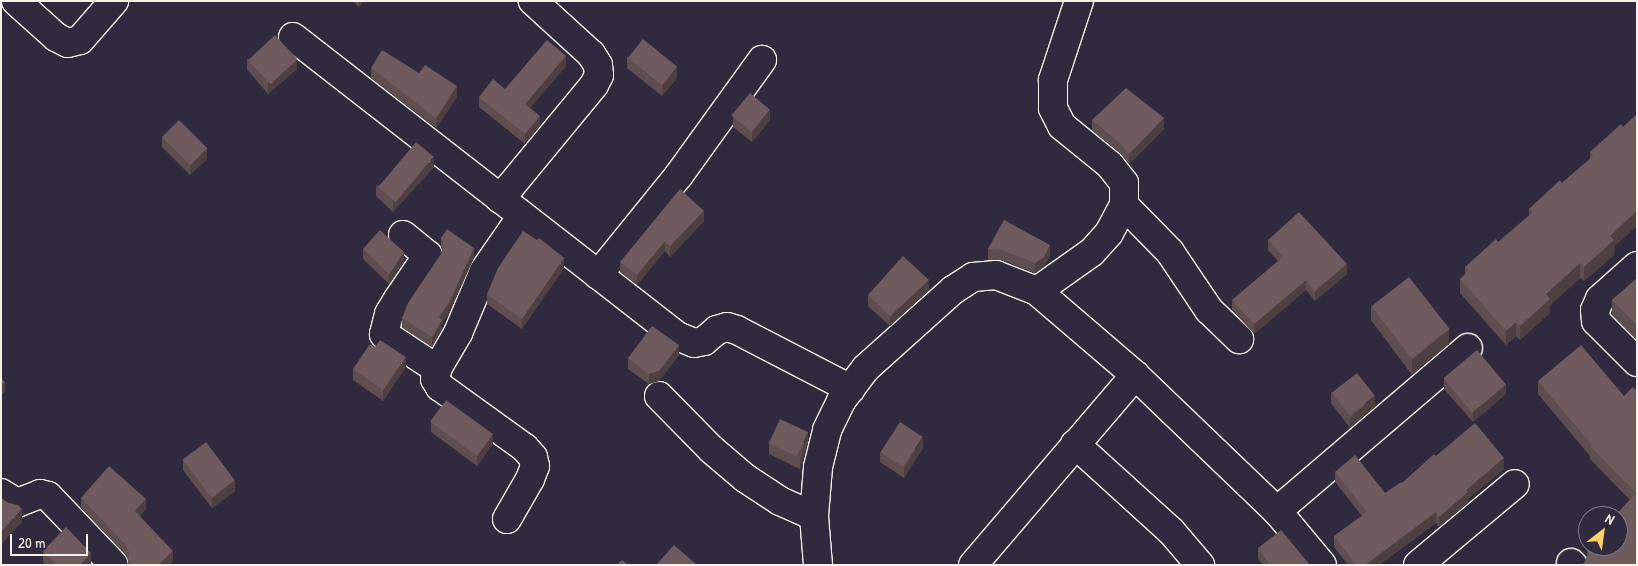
<!DOCTYPE html>
<html>
<head>
<meta charset="utf-8">
<style>
	body { margin:0 }
	#map { position:relative; width:1638px; height:566px; overflow:hidden; background:#2f2a3d; font-family:"Patrick Hand",sans-serif }
	div>[style] { position:absolute }
	[style*='--x'] { left:calc(var(--x)*1px); top:calc(var(--y)*1px); width:calc(var(--w)*1px); rotate:calc(var(--a)*1deg) }
	.roads { filter:drop-shadow(1px 0 #f4f1e8) drop-shadow(-1px 0 #f4f1e8) drop-shadow(0 1px #f4f1e8) drop-shadow(0 -1px #f4f1e8) }
	.minor>* { height:28px; margin:-14px; padding:0 14px; transform-origin:14px; border-radius:14px; background:#2f2a3d }
	.wall>* { inset:0; background:#5f4e50 }
	.shaded-wall>* { inset:0; background:#4e4041 }
	.building>* { inset:0; background:#6f5b5d; transform-origin:0 0 }
	span { translate:-50% -50%; white-space:nowrap; text-align:center; line-height:1.15; -webkit-text-stroke:4px #2f2a3d; paint-order:stroke }
	.frame { position:absolute; inset:0; border:2px solid #f4f1e8; pointer-events:none }
	.north { position:absolute; left:1578px; top:506px; width:50px; height:50px; box-sizing:border-box; background:#2f2a3d; border:1px solid #7e7a81; border-radius:50%; rotate:30deg; font-size:14px; font-weight:700; line-height:20px; text-align:center; color:#f4f1e8 }
	.north::after { content:''; display:block; margin:auto; width:18px; height:22px; background:#ffd166; clip-path:polygon(50% 0,100% 100%,50% 72%,0 100%) }
	.scale { position:absolute; left:10px; top:534px; width:78px; height:22px; box-sizing:border-box; border:2px solid #f4f1e8; border-top:0; padding-left:6px; font-size:15px; line-height:18px; white-space:nowrap; color:#f4f1e8; -webkit-text-stroke:4px #2f2a3d; paint-order:stroke }
</style>
</head>
<body>
<div id="map">
	<div class="roads">
		<div class="minor">
			<i style="--x:16;--y:1;--w:54;--a:42"></i>
			<i style="--x:56;--y:37;--w:13;--a:27"></i>
			<i style="--x:68;--y:43;--w:12;--a:-14"></i>
			<i style="--x:80;--y:40;--w:52;--a:-48.9"></i>
			<i style="--x:293;--y:37;--w:487;--a:37.9"></i>
			<i style="--x:677;--y:336;--w:18;--a:22"></i>
			<i style="--x:694;--y:343;--w:10;--a:-11"></i>
			<i style="--x:704;--y:341;--w:17;--a:-40"></i>
			<i style="--x:717;--y:330;--w:10;--a:-17"></i>
			<i style="--x:727;--y:327;--w:10;--a:17"></i>
			<i style="--x:737;--y:330;--w:128;--a:27.4"></i>
			<i style="--x:500;--y:199;--w:148;--a:-50.5"></i>
			<i style="--x:594;--y:85;--w:11;--a:-63"></i>
			<i style="--x:599;--y:75;--w:10;--a:-96"></i>
			<i style="--x:598;--y:65;--w:13;--a:-122"></i>
			<i style="--x:591;--y:54;--w:79;--a:-137.6"></i>
			<i style="--x:1124;--y:205;--w:66;--a:45.6"></i>
			<i style="--x:1170;--y:252;--w:70;--a:56.1"></i>
			<i style="--x:1209;--y:310;--w:42;--a:44"></i>
			<i style="--x:403;--y:235;--w:32;--a:39"></i>
			<i style="--x:428;--y:255;--w:53;--a:124.3"></i>
			<i style="--x:398;--y:299;--w:17;--a:121"></i>
			<i style="--x:389;--y:314;--w:21;--a:104"></i>
			<i style="--x:384;--y:334;--w:64;--a:33.4"></i>
			<i style="--x:1637;--y:266;--w:50;--a:138.3"></i>
			<i style="--x:1600;--y:299;--w:12;--a:114"></i>
			<i style="--x:1595;--y:310;--w:11;--a:85"></i>
			<i style="--x:1596;--y:321;--w:58;--a:45"></i>
			<i style="--x:598;--y:275;--w:129;--a:-51"></i>
			<i style="--x:679;--y:175;--w:142;--a:-54.2"></i>
			<i style="--x:1037;--y:291;--w:67;--a:-35.3"></i>
			<i style="--x:1092;--y:252;--w:25;--a:-48"></i>
			<i style="--x:1109;--y:233;--w:32;--a:-62"></i>
			<i style="--x:1124;--y:205;--w:22;--a:-90"></i>
			<i style="--x:1124;--y:183;--w:23;--a:-128"></i>
			<i style="--x:1110;--y:165;--w:62;--a:-140.9"></i>
			<i style="--x:1062;--y:126;--w:20;--a:-117"></i>
			<i style="--x:1053;--y:108;--w:28;--a:-90"></i>
			<i style="--x:1053;--y:80;--w:83;--a:-71.8"></i>
			<i style="--x:659;--y:396;--w:74;--a:45.5"></i>
			<i style="--x:711;--y:449;--w:45;--a:40.5"></i>
			<i style="--x:745;--y:478;--w:42;--a:33.3"></i>
			<i style="--x:780;--y:501;--w:37;--a:24"></i>
			<i style="--x:1075;--y:444;--w:130;--a:42.2"></i>
			<i style="--x:1171;--y:531;--w:45;--a:49.5"></i>
			<i style="--x:1;--y:493;--w:19;--a:32"></i>
			<i style="--x:17;--y:503;--w:25;--a:-21"></i>
			<i style="--x:40;--y:494;--w:8;--a:14"></i>
			<i style="--x:48;--y:496;--w:95;--a:46.3"></i>
			<i style="--x:1277;--y:511;--w:251;--a:-40.5"></i>
			<i style="--x:507;--y:519;--w:46;--a:-60.1"></i>
			<i style="--x:530;--y:479;--w:14;--a:-69"></i>
			<i style="--x:535;--y:466;--w:9;--a:-103"></i>
			<i style="--x:533;--y:457;--w:12;--a:-132"></i>
			<i style="--x:525;--y:448;--w:105;--a:-144.3"></i>
			<i style="--x:440;--y:387;--w:9;--a:-122"></i>
			<i style="--x:435;--y:379;--w:10;--a:-79"></i>
			<i style="--x:437;--y:369;--w:42;--a:-59.7"></i>
			<i style="--x:458;--y:333;--w:67;--a:-67.2"></i>
			<i style="--x:484;--y:271;--w:67;--a:-55.4"></i>
			<i style="--x:1571;--y:563;--w:3;--a:45"></i>
			<i style="--x:818;--y:565;--w:49;--a:-94.7"></i>
			<i style="--x:814;--y:516;--w:49;--a:-85.3"></i>
			<i style="--x:818;--y:467;--w:38;--a:-76"></i>
			<i style="--x:827;--y:430;--w:32;--a:-64"></i>
			<i style="--x:841;--y:401;--w:41;--a:-52.9"></i>
			<i style="--x:866;--y:368;--w:117;--a:-41.9"></i>
			<i style="--x:953;--y:290;--w:24;--a:-33"></i>
			<i style="--x:973;--y:277;--w:23;--a:-5"></i>
			<i style="--x:996;--y:275;--w:44;--a:21.3"></i>
			<i style="--x:1037;--y:291;--w:129;--a:40.6"></i>
			<i style="--x:1135;--y:375;--w:197;--a:43.8"></i>
			<i style="--x:1277;--y:511;--w:70;--a:50.2"></i>
			<i style="--x:973;--y:565;--w:250;--a:-49.5"></i>
			<i style="--x:1418;--y:565;--w:126;--a:-39.9"></i>
		</div>
	</div>
	<div class="wall">
		<i style="clip-path:polygon(353px 1px,364px 1px,359px 7px)"></i>
		<i style="clip-path:polygon(627px 57px,677px 78px,662px 96px,627px 68px)"></i>
		<i style="clip-path:polygon(247px 59px,297px 69px,268px 94px,247px 69px)"></i>
		<i style="clip-path:polygon(566px 66px,530px 108px,540px 126px,525px 144px,479px 107px,479px 97px,505px 89px)"></i>
		<i style="clip-path:polygon(371px 68px,457px 97px,436px 128px,371px 78px)"></i>
		<i style="clip-path:polygon(733px 117px,770px 120px,752px 142px,733px 127px)"></i>
		<i style="clip-path:polygon(1092px 120px,1164px 129px,1129px 164px,1120px 153px,1092px 130px)"></i>
		<i style="clip-path:polygon(1623px 127px,1614px 255px,1584px 281px,1580px 278px,1550px 305px,1550px 313px,1520px 340px,1516px 336px,1506px 345px,1460px 293px,1460px 279px,1465px 275px,1465px 267px,1498px 242px,1529px 216px,1529px 209px,1562px 183px,1590px 159px,1590px 152px)"></i>
		<i style="clip-path:polygon(162px 137px,207px 159px,190px 175px,162px 147px)"></i>
		<i style="clip-path:polygon(434px 167px,393px 212px,376px 196px,376px 186px)"></i>
		<i style="clip-path:polygon(1004px 220px,1050px 256px,1044px 267px,1035px 273px,1002px 260px,988px 260px,988px 249px)"></i>
		<i style="clip-path:polygon(704px 221px,670px 257px,665px 251px,637px 285px,620px 272px,620px 262px)"></i>
		<i style="clip-path:polygon(441px 238px,474px 258px,449px 313px,442px 323px,442px 329px,432px 347px,402px 327px,402px 318px,441px 254px,442px 251px,441px 247px)"></i>
		<i style="clip-path:polygon(1268px 240px,1347px 274px,1315px 301px,1306px 290px,1254px 334px,1232px 310px,1232px 300px,1278px 261px,1268px 250px)"></i>
		<i style="clip-path:polygon(363px 249px,404px 262px,389px 284px,363px 259px)"></i>
		<i style="clip-path:polygon(564px 268px,522px 329px,487px 304px,487px 294px)"></i>
		<i style="clip-path:polygon(1637px 278px,1637px 340px,1612px 314px,1612px 300px)"></i>
		<i style="clip-path:polygon(929px 290px,890px 326px,868px 306px,868px 295px)"></i>
		<i style="clip-path:polygon(1371px 306px,1449px 344px,1412px 375px,1371px 320px)"></i>
		<i style="clip-path:polygon(679px 355px,659px 381px,649px 384px,628px 369px,628px 358px)"></i>
		<i style="clip-path:polygon(406px 367px,383px 401px,353px 380px,353px 369px)"></i>
		<i style="clip-path:polygon(1444px 379px,1506px 394px,1473px 422px,1444px 389px)"></i>
		<i style="clip-path:polygon(1538px 381px,1624px 396px,1633px 387px,1637px 565px,1584px 563px,1587px 557px,1587px 547px,1630px 500px,1590px 459px,1590px 456px,1538px 394px)"></i>
		<i style="clip-path:polygon(1331px 392px,1375px 407px,1350px 428px,1331px 403px)"></i>
		<i style="clip-path:polygon(431px 422px,493px 444px,477px 466px,431px 432px)"></i>
		<i style="clip-path:polygon(808px 442px,800px 469px,769px 454px,769px 444px)"></i>
		<i style="clip-path:polygon(923px 448px,904px 478px,880px 462px,880px 452px)"></i>
		<i style="clip-path:polygon(1436px 456px,1504px 469px,1468px 499px,1468px 503px,1439px 527px,1436px 523px,1379px 565px,1348px 565px,1334px 547px,1334px 536px,1362px 516px,1335px 482px,1335px 472px,1385px 493px,1402px 483px)"></i>
		<i style="clip-path:polygon(183px 460px,235px 491px,212px 508px,183px 470px)"></i>
		<i style="clip-path:polygon(81px 498px,146px 509px,140px 516px,173px 561px,169px 565px,128px 565px,128px 560px,125px 554px,81px 508px)"></i>
		<i style="clip-path:polygon(1258px 548px,1310px 565px,1263px 565px,1258px 559px)"></i>
		<i style="clip-path:polygon(43px 551px,91px 564px,90px 565px,46px 565px,43px 562px)"></i>
	</div>
	<div class="shaded-wall">
		<i style="clip-path:polygon(360px 1px,364px 1px,359px 7px,359px 2px)"></i>
		<i style="clip-path:polygon(566px 56px,566px 66px,525px 114px,525px 104px)"></i>
		<i style="clip-path:polygon(297px 59px,297px 69px,268px 94px,268px 83px)"></i>
		<i style="clip-path:polygon(677px 67px,677px 78px,662px 96px,662px 86px)"></i>
		<i style="clip-path:polygon(457px 86px,457px 97px,436px 128px,436px 118px)"></i>
		<i style="clip-path:polygon(770px 110px,770px 120px,752px 142px,752px 132px)"></i>
		<i style="clip-path:polygon(540px 116px,540px 126px,525px 144px,525px 134px)"></i>
		<i style="clip-path:polygon(1164px 118px,1164px 129px,1129px 164px,1129px 154px)"></i>
		<i style="clip-path:polygon(207px 148px,207px 159px,190px 175px,190px 165px)"></i>
		<i style="clip-path:polygon(434px 157px,434px 167px,393px 212px,393px 202px)"></i>
		<i style="clip-path:polygon(704px 211px,704px 221px,670px 257px,670px 246px)"></i>
		<i style="clip-path:polygon(1637px 211px,1637px 226px,1614px 247px,1614px 255px,1584px 281px,1584px 267px,1610px 236px)"></i>
		<i style="clip-path:polygon(665px 241px,665px 251px,637px 285px,637px 275px)"></i>
		<i style="clip-path:polygon(1050px 245px,1050px 256px,1044px 267px,1035px 273px,1035px 263px)"></i>
		<i style="clip-path:polygon(474px 248px,474px 258px,449px 313px,442px 323px,442px 329px,432px 347px,432px 337px,439px 317px)"></i>
		<i style="clip-path:polygon(404px 252px,404px 262px,389px 284px,389px 274px)"></i>
		<i style="clip-path:polygon(564px 258px,564px 268px,522px 329px,522px 319px)"></i>
		<i style="clip-path:polygon(1580px 263px,1580px 278px,1550px 305px,1550px 313px,1520px 340px,1520px 326px,1546px 294px)"></i>
		<i style="clip-path:polygon(1347px 264px,1347px 274px,1315px 301px,1315px 291px)"></i>
		<i style="clip-path:polygon(929px 280px,929px 290px,890px 326px,890px 316px)"></i>
		<i style="clip-path:polygon(1306px 280px,1306px 290px,1254px 334px,1254px 324px)"></i>
		<i style="clip-path:polygon(1516px 322px,1516px 336px,1506px 345px,1506px 331px)"></i>
		<i style="clip-path:polygon(1449px 329px,1449px 344px,1412px 375px,1412px 360px)"></i>
		<i style="clip-path:polygon(679px 345px,679px 355px,659px 381px,649px 384px,649px 374px)"></i>
		<i style="clip-path:polygon(406px 357px,406px 367px,383px 401px,383px 390px)"></i>
		<i style="clip-path:polygon(5px 382px,5px 392px,1px 396px,1px 386px)"></i>
		<i style="clip-path:polygon(1506px 384px,1506px 394px,1473px 422px,1473px 412px)"></i>
		<i style="clip-path:polygon(1375px 396px,1375px 407px,1350px 428px,1350px 418px)"></i>
		<i style="clip-path:polygon(808px 432px,808px 442px,800px 469px,800px 458px)"></i>
		<i style="clip-path:polygon(493px 434px,493px 444px,477px 466px,477px 456px)"></i>
		<i style="clip-path:polygon(923px 437px,923px 448px,904px 478px,904px 468px)"></i>
		<i style="clip-path:polygon(1504px 458px,1504px 469px,1468px 499px,1468px 503px,1439px 527px,1439px 517px,1466px 490px)"></i>
		<i style="clip-path:polygon(235px 480px,235px 491px,212px 508px,212px 498px)"></i>
		<i style="clip-path:polygon(146px 499px,146px 509px,135px 521px,135px 511px)"></i>
		<i style="clip-path:polygon(22px 509px,22px 522px,1px 545px,1px 532px)"></i>
		<i style="clip-path:polygon(1436px 512px,1436px 523px,1379px 565px,1365px 565px)"></i>
		<i style="clip-path:polygon(173px 551px,173px 561px,169px 565px,158px 565px)"></i>
		<i style="clip-path:polygon(91px 553px,91px 564px,90px 565px,80px 565px)"></i>
	</div>
	<div class="building">
		<i style="left:275px;top:35px;width:33px;height:37px;rotate:47deg"></i>
		<i style="left:643px;top:39px;width:44px;height:24px;rotate:39deg"></i>
		<i style="clip-path:polygon(547px 40px,566px 56px,525px 104px,540px 116px,525px 134px,479px 97px,493px 79px,505px 89px)"></i>
		<i style="clip-path:polygon(382px 50px,419px 73px,425px 65px,457px 86px,436px 118px,371px 68px)"></i>
		<i style="clip-path:polygon(1126px 88px,1164px 118px,1129px 154px,1120px 143px,1092px 120px)"></i>
		<i style="left:750px;top:93px;width:26px;height:29px;rotate:40deg"></i>
		<i style="clip-path:polygon(1637px 114px,1637px 211px,1610px 236px,1614px 240px,1584px 267px,1580px 263px,1546px 294px,1550px 299px,1520px 326px,1516px 322px,1506px 331px,1460px 279px,1468px 271px,1465px 267px,1496px 239px,1498px 242px,1532px 213px,1529px 209px,1560px 180px,1562px 183px,1593px 156px,1590px 152px,1621px 124px,1623px 127px)"></i>
		<i style="left:179px;top:120px;width:40px;height:24px;rotate:45deg"></i>
		<i style="left:416px;top:142px;width:23px;height:59px;rotate:40deg"></i>
		<i style="clip-path:polygon(680px 189px,704px 211px,670px 246px,665px 241px,637px 275px,620px 262px)"></i>
		<i style="clip-path:polygon(1299px 212px,1347px 264px,1315px 291px,1306px 280px,1254px 324px,1232px 300px,1283px 257px,1268px 240px)"></i>
		<i style="clip-path:polygon(1004px 220px,1050px 245px,1044px 257px,1035px 263px,1002px 250px,988px 249px)"></i>
		<i style="clip-path:polygon(447px 229px,474px 248px,449px 303px,439px 317px,442px 320px,432px 337px,402px 318px,408px 303px,441px 254px,444px 247px,441px 238px)"></i>
		<i style="clip-path:polygon(380px 230px,404px 252px,389px 274px,363px 249px)"></i>
		<i style="clip-path:polygon(523px 231px,537px 240px,539px 238px,564px 258px,522px 319px,487px 294px,498px 268px)"></i>
		<i style="clip-path:polygon(903px 256px,929px 280px,890px 316px,868px 295px)"></i>
		<i style="left:1409px;top:277px;width:66px;height:48px;rotate:52deg"></i>
		<i style="clip-path:polygon(1637px 278px,1637px 325px,1612px 300px)"></i>
		<i style="clip-path:polygon(652px 326px,679px 345px,659px 371px,649px 374px,628px 358px)"></i>
		<i style="clip-path:polygon(380px 340px,406px 357px,383px 390px,353px 369px,370px 344px,375px 347px)"></i>
		<i style="clip-path:polygon(1581px 345px,1624px 396px,1633px 387px,1637px 391px,1637px 565px,1580px 565px,1584px 563px,1588px 555px,1587px 547px,1588px 546px,1618px 546px,1618px 516px,1615px 516px,1636px 493px,1590px 446px,1592px 445px,1538px 381px)"></i>
		<i style="left:1477px;top:350px;width:45px;height:44px;rotate:50deg"></i>
		<i style="left:1357px;top:373px;width:29px;height:32px;rotate:52deg"></i>
		<i style="clip-path:polygon(1px 378px,5px 382px,1px 386px)"></i>
		<i style="left:446px;top:400px;width:58px;height:27px;rotate:36deg"></i>
		<i style="left:780px;top:419px;width:31px;height:27px;rotate:25deg"></i>
		<i style="left:900px;top:422px;width:27px;height:36px;rotate:33deg"></i>
		<i style="clip-path:polygon(1475px 423px,1504px 458px,1466px 490px,1468px 492px,1439px 517px,1436px 512px,1365px 565px,1356px 565px,1334px 536px,1367px 512px,1335px 472px,1355px 455px,1385px 493px,1401px 482px,1402px 483px,1434px 454px,1436px 456px)"></i>
		<i style="left:206px;top:442px;width:48px;height:29px;rotate:53deg"></i>
		<i style="clip-path:polygon(109px 466px,146px 499px,135px 511px,173px 551px,158px 565px,132px 565px,128px 560px,129px 552px,125px 544px,81px 498px)"></i>
		<i style="clip-path:polygon(1px 498px,9px 503px,18px 505px,22px 509px,1px 532px)"></i>
		<i style="clip-path:polygon(66px 527px,91px 553px,80px 565px,57px 565px,43px 551px)"></i>
		<i style="clip-path:polygon(1281px 530px,1310px 565px,1270px 565px,1258px 548px)"></i>
		<i style="clip-path:polygon(674px 545px,696px 564px,656px 565px)"></i>
		<i style="clip-path:polygon(622px 560px,628px 565px,617px 565px)"></i>
	</div>
	<div class="frame"></div>
	<div class="north">N</div>
	<div class="scale">20 m</div>
</div>
</body>
</html>
